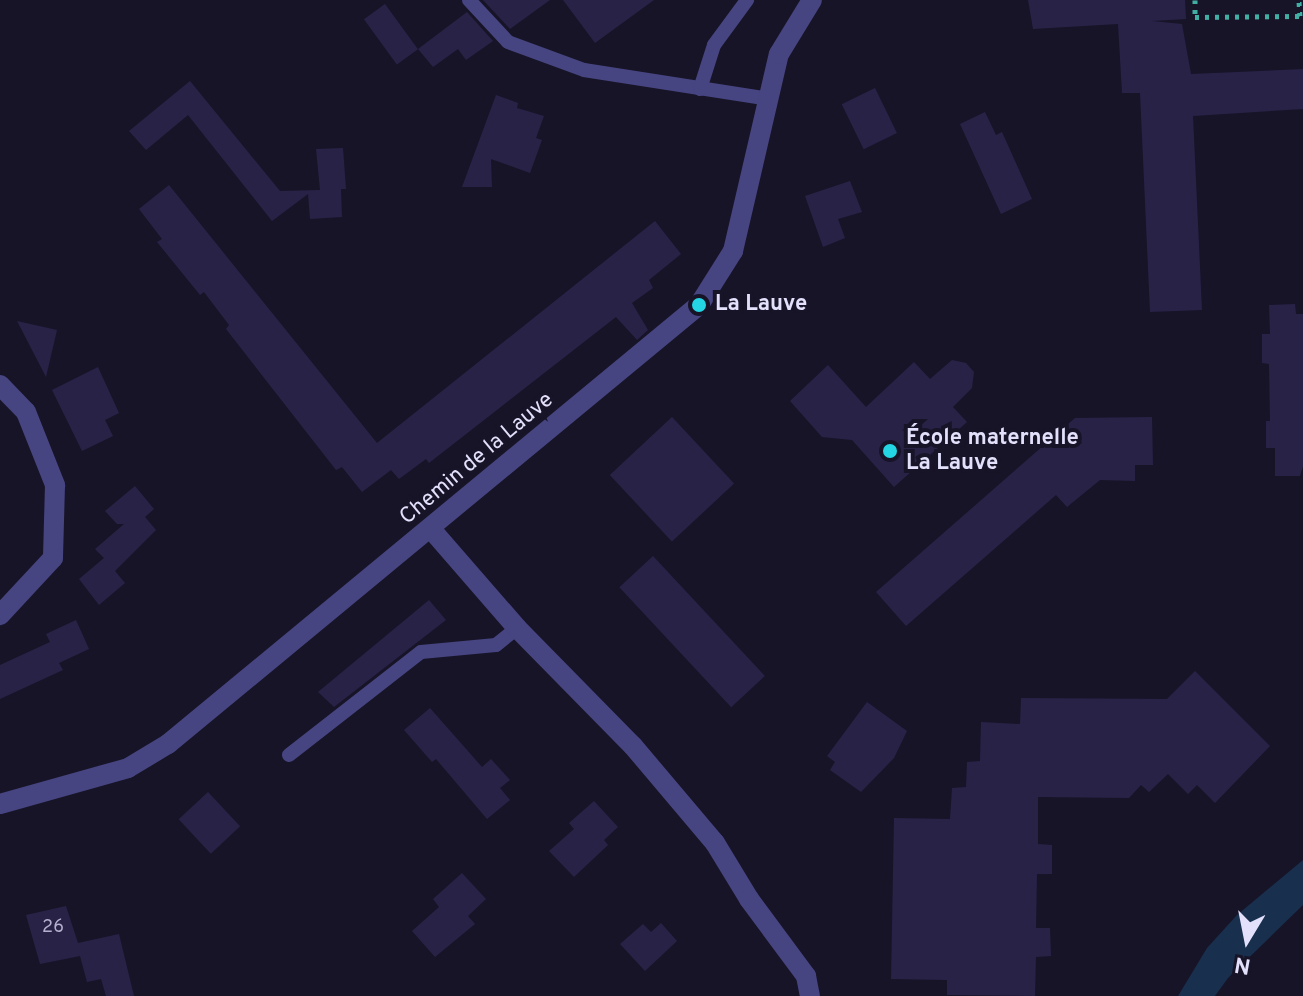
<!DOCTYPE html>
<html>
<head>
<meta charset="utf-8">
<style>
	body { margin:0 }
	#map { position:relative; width:1303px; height:996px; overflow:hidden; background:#171428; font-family:Overpass,sans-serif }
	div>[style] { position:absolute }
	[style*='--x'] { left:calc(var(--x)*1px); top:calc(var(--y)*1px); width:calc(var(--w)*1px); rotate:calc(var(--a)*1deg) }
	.water>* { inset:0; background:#182f4d }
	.building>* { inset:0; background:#292247; transform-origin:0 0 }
	.path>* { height:5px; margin-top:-2.5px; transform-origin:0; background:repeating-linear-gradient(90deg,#41aea4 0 4px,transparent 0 10px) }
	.service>* { height:14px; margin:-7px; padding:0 7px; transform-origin:7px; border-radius:7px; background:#464581 }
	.minor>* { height:20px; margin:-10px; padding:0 10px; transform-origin:10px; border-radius:10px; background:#464581 }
	.dots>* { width:22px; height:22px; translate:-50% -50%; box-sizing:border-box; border:4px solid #171428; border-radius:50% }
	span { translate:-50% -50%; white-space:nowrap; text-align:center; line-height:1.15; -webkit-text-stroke:8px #171428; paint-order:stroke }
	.number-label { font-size:18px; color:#b4b0ce }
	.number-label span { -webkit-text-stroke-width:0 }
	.poi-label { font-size:22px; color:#e2e0fb; font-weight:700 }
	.left { translate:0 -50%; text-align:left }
	.street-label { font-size:22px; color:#e2e0fb }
	.north { position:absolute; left:1207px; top:900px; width:80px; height:80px; -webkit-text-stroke:6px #171428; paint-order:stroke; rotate:190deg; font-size:22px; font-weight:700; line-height:32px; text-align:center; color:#e2e0fb }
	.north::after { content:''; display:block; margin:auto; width:28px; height:36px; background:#e2e0fb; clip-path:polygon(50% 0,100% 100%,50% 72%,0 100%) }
</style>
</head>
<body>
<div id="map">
	<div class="water">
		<i style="clip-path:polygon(1303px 860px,1303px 905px,1228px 978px,1215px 996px,1178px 996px,1207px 948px,1237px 915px)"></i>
	</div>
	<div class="building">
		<i style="clip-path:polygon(483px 0,550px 0,510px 29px)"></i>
		<i style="clip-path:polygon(563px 0,654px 0,595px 43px)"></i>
		<i style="clip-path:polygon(1028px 0,1185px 0,1186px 19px,1152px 21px,1182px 24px,1191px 74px,1303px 69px,1303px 109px,1193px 116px,1202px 310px,1150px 312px,1140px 93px,1122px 93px,1118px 24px,1033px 29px)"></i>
		<i style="left:385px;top:4px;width:56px;height:26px;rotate:54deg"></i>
		<i style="clip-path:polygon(467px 12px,493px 41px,466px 60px,458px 49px,433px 67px,418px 49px)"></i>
		<i style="clip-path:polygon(190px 81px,280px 191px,320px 190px,316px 149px,343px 148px,346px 189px,341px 189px,342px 217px,310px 219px,308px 194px,272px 221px,188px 115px,146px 150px,129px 131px)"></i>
		<i style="left:875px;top:88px;width:50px;height:37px;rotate:64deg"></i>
		<i style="clip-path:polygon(496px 95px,518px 103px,517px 108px,544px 116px,536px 138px,542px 140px,530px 173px,491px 159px,492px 187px,462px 187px)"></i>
		<i style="clip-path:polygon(985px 112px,996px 135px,1002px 132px,1032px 199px,1001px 214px,960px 124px)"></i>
		<i style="clip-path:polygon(850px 181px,862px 212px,838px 219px,845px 238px,823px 247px,805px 196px)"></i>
		<i style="clip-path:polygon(169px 185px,377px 443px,655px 221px,681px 254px,649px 280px,653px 288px,632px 303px,648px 330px,637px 340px,616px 317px,429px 463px,426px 459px,399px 479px,391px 470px,362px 492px,342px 467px,336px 470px,226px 329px,229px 325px,204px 292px,200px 295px,157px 242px,162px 239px,139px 209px)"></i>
		<i style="clip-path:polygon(1295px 304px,1296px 314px,1303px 314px,1303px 466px,1300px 476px,1275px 476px,1275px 448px,1266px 448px,1266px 421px,1270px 421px,1269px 364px,1262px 363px,1262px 334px,1270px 334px,1269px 305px)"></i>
		<i style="clip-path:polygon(17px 321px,57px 330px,46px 377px)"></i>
		<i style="clip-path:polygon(952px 360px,966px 363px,974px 372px,972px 388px,953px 407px,967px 422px,894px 487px,852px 440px,822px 437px,790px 401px,828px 365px,866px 407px,914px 362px,930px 379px)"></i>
		<i style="clip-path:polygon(98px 367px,119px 413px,105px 420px,113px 436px,82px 451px,52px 390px)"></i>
		<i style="left:672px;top:417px;width:91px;height:85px;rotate:47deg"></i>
		<i style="clip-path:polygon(1152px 417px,1153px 465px,1135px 465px,1135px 481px,1100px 480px,1067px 507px,1056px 495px,906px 626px,876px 592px,1075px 418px)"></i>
		<i style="clip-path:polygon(135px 486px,154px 509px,145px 517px,156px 530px,115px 571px,125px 583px,99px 605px,79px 579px,104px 558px,95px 549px,124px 524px,117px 524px,105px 511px)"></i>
		<i style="left:653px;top:556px;width:164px;height:46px;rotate:47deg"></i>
		<i style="clip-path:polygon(429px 600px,446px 620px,334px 707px,318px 692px)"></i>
		<i style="clip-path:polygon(76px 620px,89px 649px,59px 663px,63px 670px,0 699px,0 665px,50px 642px,46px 634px)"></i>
		<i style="clip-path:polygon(1195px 671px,1270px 746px,1215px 803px,1197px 785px,1188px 794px,1168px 774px,1149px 792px,1141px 785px,1129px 798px,1038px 797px,1038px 844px,1052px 845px,1052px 874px,1037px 874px,1036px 928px,1050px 928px,1051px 956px,1036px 957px,1035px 996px,947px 995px,947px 980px,891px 979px,894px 818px,950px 819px,952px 788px,966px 787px,967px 762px,980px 761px,981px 722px,1020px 724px,1021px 698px,1167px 699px)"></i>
		<i style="clip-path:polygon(867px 702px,907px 731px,894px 758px,861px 792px,830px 770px,835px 762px,827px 756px)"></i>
		<i style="clip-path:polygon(430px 708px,482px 767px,491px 759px,510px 780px,500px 788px,510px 800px,487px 819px,436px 759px,432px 762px,404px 730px)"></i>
		<i style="left:208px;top:792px;width:47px;height:40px;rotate:47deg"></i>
		<i style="clip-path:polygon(594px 801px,618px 827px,604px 840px,608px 845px,574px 877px,549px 851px,574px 829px,569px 823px)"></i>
		<i style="clip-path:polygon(462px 873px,486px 899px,468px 916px,475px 924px,435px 957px,412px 931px,439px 907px,433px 899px)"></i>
		<i style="clip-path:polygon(66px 906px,78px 943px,119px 934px,134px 996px,106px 996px,101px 979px,87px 982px,80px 956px,40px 964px,26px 915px)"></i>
		<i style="clip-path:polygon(661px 923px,677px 941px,645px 971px,620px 944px,643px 924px,651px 932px)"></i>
	</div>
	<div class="path">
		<i style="--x:1195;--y:0;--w:17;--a:90"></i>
		<i style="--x:1195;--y:17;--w:105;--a:-0.5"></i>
		<i style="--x:1300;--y:16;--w:16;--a:-94"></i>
	</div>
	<div class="service">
		<i style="--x:469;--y:0;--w:57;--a:47.1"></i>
		<i style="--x:508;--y:42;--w:81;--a:20.2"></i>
		<i style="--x:584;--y:70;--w:187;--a:8.9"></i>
		<i style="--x:700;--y:89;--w:46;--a:-72.3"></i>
		<i style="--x:714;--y:45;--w:56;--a:-53.7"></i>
		<i style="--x:289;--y:755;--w:167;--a:-38"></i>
		<i style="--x:421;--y:652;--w:75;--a:-5.3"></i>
		<i style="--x:496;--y:645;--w:27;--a:-39"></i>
	</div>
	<div class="minor">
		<i style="--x:0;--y:385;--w:37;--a:46"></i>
		<i style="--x:26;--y:412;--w:79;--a:68.3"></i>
		<i style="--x:55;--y:485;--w:73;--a:91.6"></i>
		<i style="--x:53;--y:558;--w:78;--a:132.9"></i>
		<i style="--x:431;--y:529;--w:131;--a:49"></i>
		<i style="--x:517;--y:628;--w:165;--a:45.5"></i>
		<i style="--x:633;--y:746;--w:127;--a:49.8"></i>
		<i style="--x:715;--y:843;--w:66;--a:58.7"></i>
		<i style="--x:749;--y:899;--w:96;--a:53.5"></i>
		<i style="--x:806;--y:976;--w:20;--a:79"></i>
		<i style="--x:0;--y:804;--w:133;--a:-15.7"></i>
		<i style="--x:128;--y:768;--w:47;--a:-31"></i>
		<i style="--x:168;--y:744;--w:689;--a:-39.58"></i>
		<i style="--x:699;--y:305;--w:64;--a:-57.8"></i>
		<i style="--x:733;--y:251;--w:202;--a:-76.9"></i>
		<i style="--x:779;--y:54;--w:63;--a:-58.6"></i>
	</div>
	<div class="dots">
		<i style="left:699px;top:305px;background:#24d6e3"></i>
		<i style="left:890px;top:451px;background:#24d6e3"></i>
	</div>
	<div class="number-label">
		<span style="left:53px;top:928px">26</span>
	</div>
	<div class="poi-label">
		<span class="left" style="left:715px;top:305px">La Lauve</span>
		<span class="left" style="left:906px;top:451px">École maternelle<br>La Lauve</span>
	</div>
	<div class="street-label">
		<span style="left:477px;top:459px;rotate:-40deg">Chemin de la Lauve</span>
	</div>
	<div class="north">N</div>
</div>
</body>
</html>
